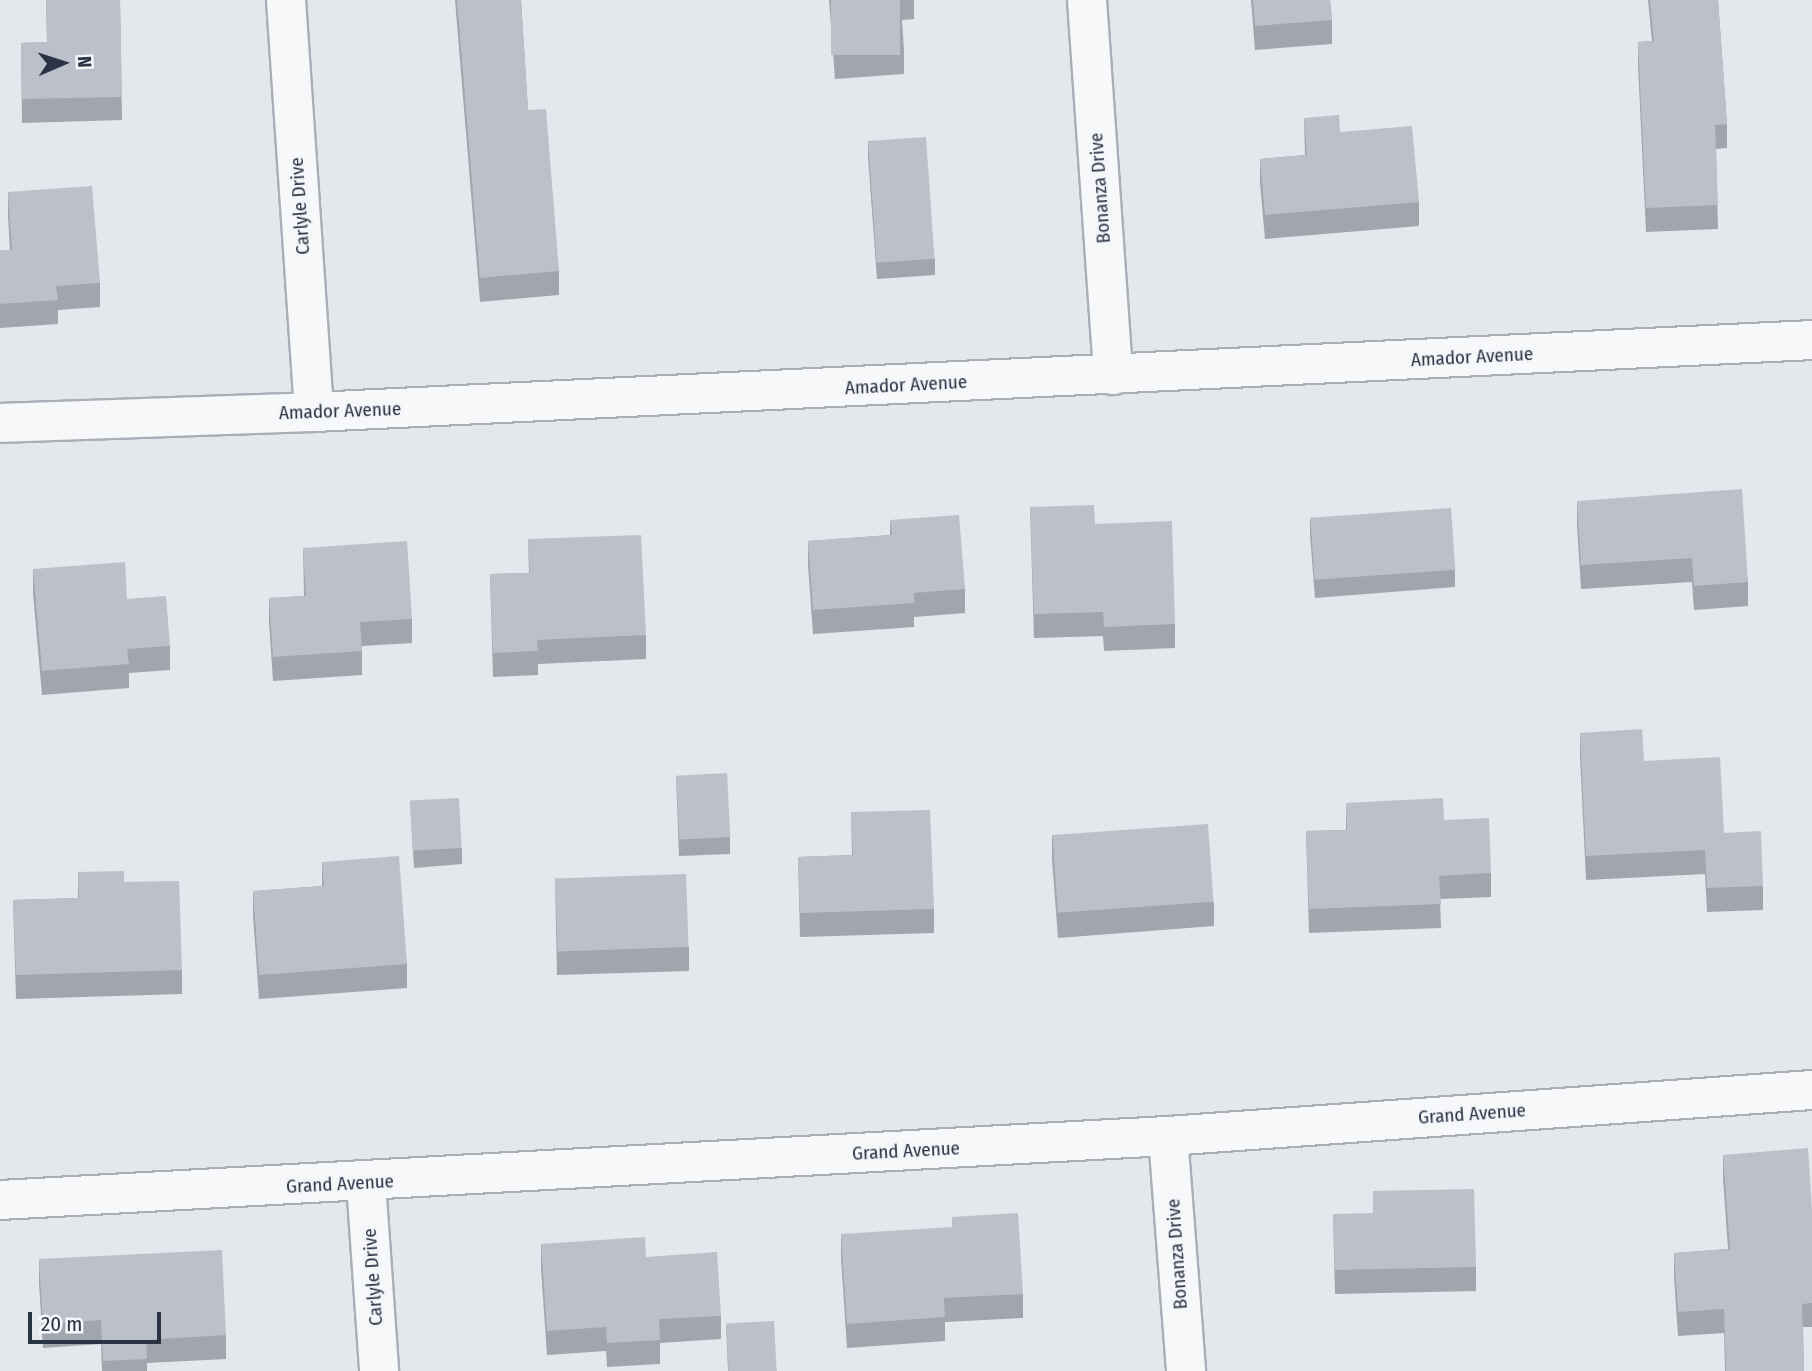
<!DOCTYPE html>
<html>
<head>
<meta charset="utf-8">
<style>
	body { margin:0 }
	#map { position:relative; width:1812px; height:1371px; overflow:hidden; background:#e4e7ec; font-family:"Fira Sans Condensed",sans-serif }
	div>[style] { position:absolute }
	[style*='--x'] { left:calc(var(--x)*1px); top:calc(var(--y)*1px); width:calc(var(--w)*1px); rotate:calc(var(--a)*1deg) }
	.roads { filter:drop-shadow(2px 0 #a9aeb7) drop-shadow(-2px 0 #a9aeb7) drop-shadow(0 2px #a9aeb7) drop-shadow(0 -2px #a9aeb7) }
	.street>* { height:38px; margin:-19px; padding:0 19px; transform-origin:19px; border-radius:19px; background:#f7f8fa }
	.wall>* { inset:0; background:#a1a5ae }
	.building>* { inset:0; background:#bbc0ca; transform-origin:0 0 }
	span { translate:-50% -50%; white-space:nowrap; text-align:center; line-height:1.15; -webkit-text-stroke:6px #f4f6f9; paint-order:stroke }
	.street-label { font-size:19px; color:#2b3445 }
	.north { position:absolute; left:28px; top:28px; width:70px; height:70px; -webkit-text-stroke:5px #f4f6f9; paint-order:stroke; rotate:87deg; font-size:19px; font-weight:700; line-height:28px; text-align:center; color:#2b3445 }
	.north::after { content:''; display:block; margin:auto; width:24px; height:32px; background:#2b3445; clip-path:polygon(50% 0,100% 100%,50% 72%,0 100%) }
	.scale { position:absolute; left:28px; top:1312px; width:133px; height:32px; box-sizing:border-box; border:4px solid #2b3445; border-top:0; padding-left:9px; font-size:21px; line-height:24px; white-space:nowrap; color:#2b3445; -webkit-text-stroke:5px #f4f6f9; paint-order:stroke }
</style>
</head>
<body>
<div id="map">
	<div class="roads">
		<div class="street">
			<i style="--x:286;--y:0;--w:413;--a:86.1"></i>
			<i style="--x:1087;--y:0;--w:376;--a:86"></i>
			<i style="--x:0;--y:423;--w:314;--a:-2"></i>
			<i style="--x:314;--y:412;--w:1500;--a:-2.75"></i>
			<i style="--x:1168;--y:1136;--w:236;--a:85.6"></i>
			<i style="--x:366;--y:1183;--w:188;--a:86"></i>
			<i style="--x:0;--y:1200;--w:1170;--a:-3.14"></i>
			<i style="--x:1168;--y:1136;--w:646;--a:-4.09"></i>
		</div>
	</div>
	<div class="wall">
		<i style="clip-path:polygon(46px 0,120px 0,122px 120px,22px 123px,21px 43px,47px 42px)"></i>
		<i style="clip-path:polygon(455px 0,521px 0,528px 110px,559px 271px,559px 295px,480px 302px)"></i>
		<i style="clip-path:polygon(829px 0,914px 0,914px 19px,902px 20px,904px 50px,904px 74px,835px 79px)"></i>
		<i style="clip-path:polygon(1251px 0,1330px 0,1332px 20px,1332px 44px,1255px 50px)"></i>
		<i style="clip-path:polygon(1648px 0,1718px 0,1727px 124px,1727px 148px,1716px 149px,1718px 229px,1646px 232px,1638px 66px,1638px 42px,1652px 41px)"></i>
		<i style="clip-path:polygon(1304px 118px,1340px 132px,1419px 202px,1419px 226px,1265px 239px,1260px 183px,1260px 159px,1305px 155px)"></i>
		<i style="clip-path:polygon(868px 141px,935px 259px,935px 275px,877px 279px,868px 157px)"></i>
		<i style="clip-path:polygon(8px 192px,100px 283px,100px 307px,58px 310px,58px 324px,0 328px,0 250px,10px 250px,8px 216px)"></i>
		<i style="clip-path:polygon(1577px 501px,1748px 582px,1748px 606px,1694px 610px,1692px 582px,1581px 589px,1577px 525px)"></i>
		<i style="clip-path:polygon(1030px 507px,1095px 524px,1175px 624px,1175px 648px,1104px 651px,1103px 636px,1034px 638px)"></i>
		<i style="clip-path:polygon(1310px 519px,1455px 570px,1455px 587px,1315px 598px,1310px 535px)"></i>
		<i style="clip-path:polygon(890px 520px,965px 589px,965px 613px,914px 617px,914px 627px,813px 634px,808px 565px,808px 541px,890px 535px)"></i>
		<i style="clip-path:polygon(528px 539px,646px 635px,646px 659px,538px 664px,538px 675px,493px 677px,490px 574px,529px 573px)"></i>
		<i style="clip-path:polygon(303px 548px,412px 619px,412px 643px,362px 646px,362px 675px,273px 681px,269px 622px,269px 598px,304px 596px)"></i>
		<i style="clip-path:polygon(33px 569px,127px 599px,170px 646px,170px 670px,129px 673px,129px 688px,42px 695px,33px 593px)"></i>
		<i style="clip-path:polygon(1580px 733px,1644px 761px,1724px 833px,1763px 886px,1763px 910px,1707px 912px,1705px 874px,1586px 880px,1580px 756px)"></i>
		<i style="clip-path:polygon(676px 776px,730px 837px,730px 854px,679px 856px)"></i>
		<i style="clip-path:polygon(410px 801px,462px 848px,462px 864px,414px 868px)"></i>
		<i style="clip-path:polygon(1346px 803px,1444px 820px,1491px 873px,1491px 897px,1440px 899px,1441px 928px,1309px 933px,1306px 831px,1346px 830px)"></i>
		<i style="clip-path:polygon(851px 812px,934px 909px,934px 933px,800px 937px,798px 857px,852px 855px)"></i>
		<i style="clip-path:polygon(1052px 835px,1214px 902px,1214px 926px,1058px 938px,1052px 859px)"></i>
		<i style="clip-path:polygon(322px 862px,407px 964px,407px 988px,259px 999px,253px 915px,253px 891px,322px 886px)"></i>
		<i style="clip-path:polygon(78px 872px,124px 882px,182px 970px,182px 994px,16px 999px,13px 900px,78px 898px)"></i>
		<i style="clip-path:polygon(555px 878px,689px 947px,689px 971px,557px 975px)"></i>
		<i style="clip-path:polygon(1723px 1155px,1812px 1210px,1812px 1327px,1803px 1327px,1804px 1371px,1725px 1371px,1724px 1333px,1678px 1336px,1674px 1277px,1674px 1253px,1728px 1249px,1723px 1178px)"></i>
		<i style="clip-path:polygon(1333px 1214px,1476px 1267px,1476px 1291px,1335px 1294px)"></i>
		<i style="clip-path:polygon(841px 1234px,1023px 1294px,1023px 1318px,945px 1322px,945px 1341px,847px 1348px,841px 1258px)"></i>
		<i style="clip-path:polygon(541px 1244px,646px 1257px,721px 1316px,721px 1339px,660px 1343px,660px 1364px,607px 1367px,606px 1351px,547px 1355px,541px 1268px)"></i>
		<i style="clip-path:polygon(39px 1259px,226px 1335px,226px 1359px,147px 1363px,147px 1371px,102px 1371px,101px 1344px,43px 1348px,39px 1283px)"></i>
		<i style="clip-path:polygon(726px 1325px,777px 1371px,728px 1371px)"></i>
	</div>
	<div class="building">
		<i style="clip-path:polygon(46px 0,120px 0,122px 97px,22px 99px,21px 43px,47px 42px)"></i>
		<i style="clip-path:polygon(457px 0,521px 0,528px 110px,546px 109px,559px 271px,480px 278px)"></i>
		<i style="left:831px;top:0;width:69px;height:55px"></i>
		<i style="clip-path:polygon(1253px 0,1330px 0,1332px 20px,1255px 26px)"></i>
		<i style="clip-path:polygon(1650px 0,1718px 0,1727px 124px,1715px 125px,1718px 205px,1646px 208px,1638px 42px,1654px 41px)"></i>
		<i style="clip-path:polygon(1339px 115px,1340px 132px,1412px 126px,1419px 202px,1265px 215px,1260px 159px,1307px 155px,1304px 118px)"></i>
		<i style="left:926px;top:137px;width:122px;height:58px;rotate:86deg"></i>
		<i style="clip-path:polygon(92px 186px,100px 283px,56px 286px,58px 300px,0 304px,0 250px,12px 250px,8px 192px)"></i>
		<i style="clip-path:polygon(1742px 489px,1748px 582px,1694px 586px,1692px 558px,1581px 565px,1577px 501px)"></i>
		<i style="clip-path:polygon(1094px 505px,1095px 524px,1172px 521px,1175px 624px,1104px 627px,1103px 612px,1034px 614px,1030px 507px)"></i>
		<i style="left:1451px;top:508px;width:62px;height:141px;rotate:86deg"></i>
		<i style="clip-path:polygon(959px 515px,965px 589px,914px 593px,914px 603px,813px 610px,808px 541px,892px 535px,890px 520px)"></i>
		<i style="clip-path:polygon(641px 535px,646px 635px,537px 640px,538px 651px,493px 653px,490px 574px,530px 573px,528px 539px)"></i>
		<i style="clip-path:polygon(407px 541px,412px 619px,360px 622px,362px 651px,273px 657px,269px 598px,306px 596px,303px 548px)"></i>
		<i style="clip-path:polygon(125px 562px,127px 599px,166px 596px,170px 646px,127px 649px,129px 664px,42px 671px,33px 569px)"></i>
		<i style="clip-path:polygon(1642px 729px,1644px 761px,1720px 757px,1724px 833px,1761px 831px,1763px 886px,1707px 888px,1705px 850px,1586px 856px,1580px 733px)"></i>
		<i style="left:727px;top:773px;width:64px;height:51px;rotate:87deg"></i>
		<i style="left:459px;top:798px;width:50px;height:49px;rotate:87deg"></i>
		<i style="clip-path:polygon(1443px 798px,1444px 820px,1489px 818px,1491px 873px,1439px 876px,1441px 904px,1309px 909px,1306px 831px,1347px 830px,1346px 803px)"></i>
		<i style="clip-path:polygon(930px 810px,934px 909px,800px 913px,798px 857px,853px 855px,851px 812px)"></i>
		<i style="left:1208px;top:824px;width:78px;height:156px;rotate:86deg"></i>
		<i style="clip-path:polygon(399px 856px,407px 964px,259px 975px,253px 891px,324px 886px,322px 862px)"></i>
		<i style="clip-path:polygon(124px 871px,124px 882px,179px 881px,182px 970px,16px 975px,13px 900px,79px 898px,78px 872px)"></i>
		<i style="left:686px;top:874px;width:73px;height:131px;rotate:88deg"></i>
		<i style="clip-path:polygon(1808px 1148px,1812px 1210px,1812px 1303px,1802px 1304px,1804px 1371px,1726px 1371px,1724px 1309px,1678px 1312px,1674px 1253px,1730px 1249px,1723px 1155px)"></i>
		<i style="clip-path:polygon(1474px 1189px,1476px 1267px,1335px 1270px,1333px 1214px,1373px 1213px,1373px 1191px)"></i>
		<i style="clip-path:polygon(1018px 1213px,1023px 1294px,944px 1298px,945px 1317px,847px 1324px,841px 1234px,952px 1227px,952px 1217px)"></i>
		<i style="clip-path:polygon(645px 1237px,646px 1257px,717px 1252px,721px 1316px,659px 1319px,660px 1340px,607px 1343px,606px 1327px,547px 1331px,541px 1244px)"></i>
		<i style="clip-path:polygon(222px 1250px,226px 1335px,146px 1340px,147px 1359px,103px 1361px,101px 1320px,43px 1324px,39px 1259px)"></i>
		<i style="left:774px;top:1321px;width:50px;height:48px;rotate:87deg"></i>
	</div>
	<div class="street-label">
		<span style="left:1100px;top:188px;rotate:-94deg">Bonanza Drive</span>
		<span style="left:300px;top:206px;rotate:-94deg">Carlyle Drive</span>
		<span style="left:1472px;top:357px;rotate:-3deg">Amador Avenue</span>
		<span style="left:906px;top:385px;rotate:-3deg">Amador Avenue</span>
		<span style="left:340px;top:411px;rotate:-2deg">Amador Avenue</span>
		<span style="left:1472px;top:1114px;rotate:-4deg">Grand Avenue</span>
		<span style="left:906px;top:1151px;rotate:-3deg">Grand Avenue</span>
		<span style="left:340px;top:1184px;rotate:-3deg">Grand Avenue</span>
		<span style="left:1177px;top:1254px;rotate:-94deg">Bonanza Drive</span>
		<span style="left:373px;top:1277px;rotate:-94deg">Carlyle Drive</span>
	</div>
	<div class="north">N</div>
	<div class="scale">20 m</div>
</div>
</body>
</html>
